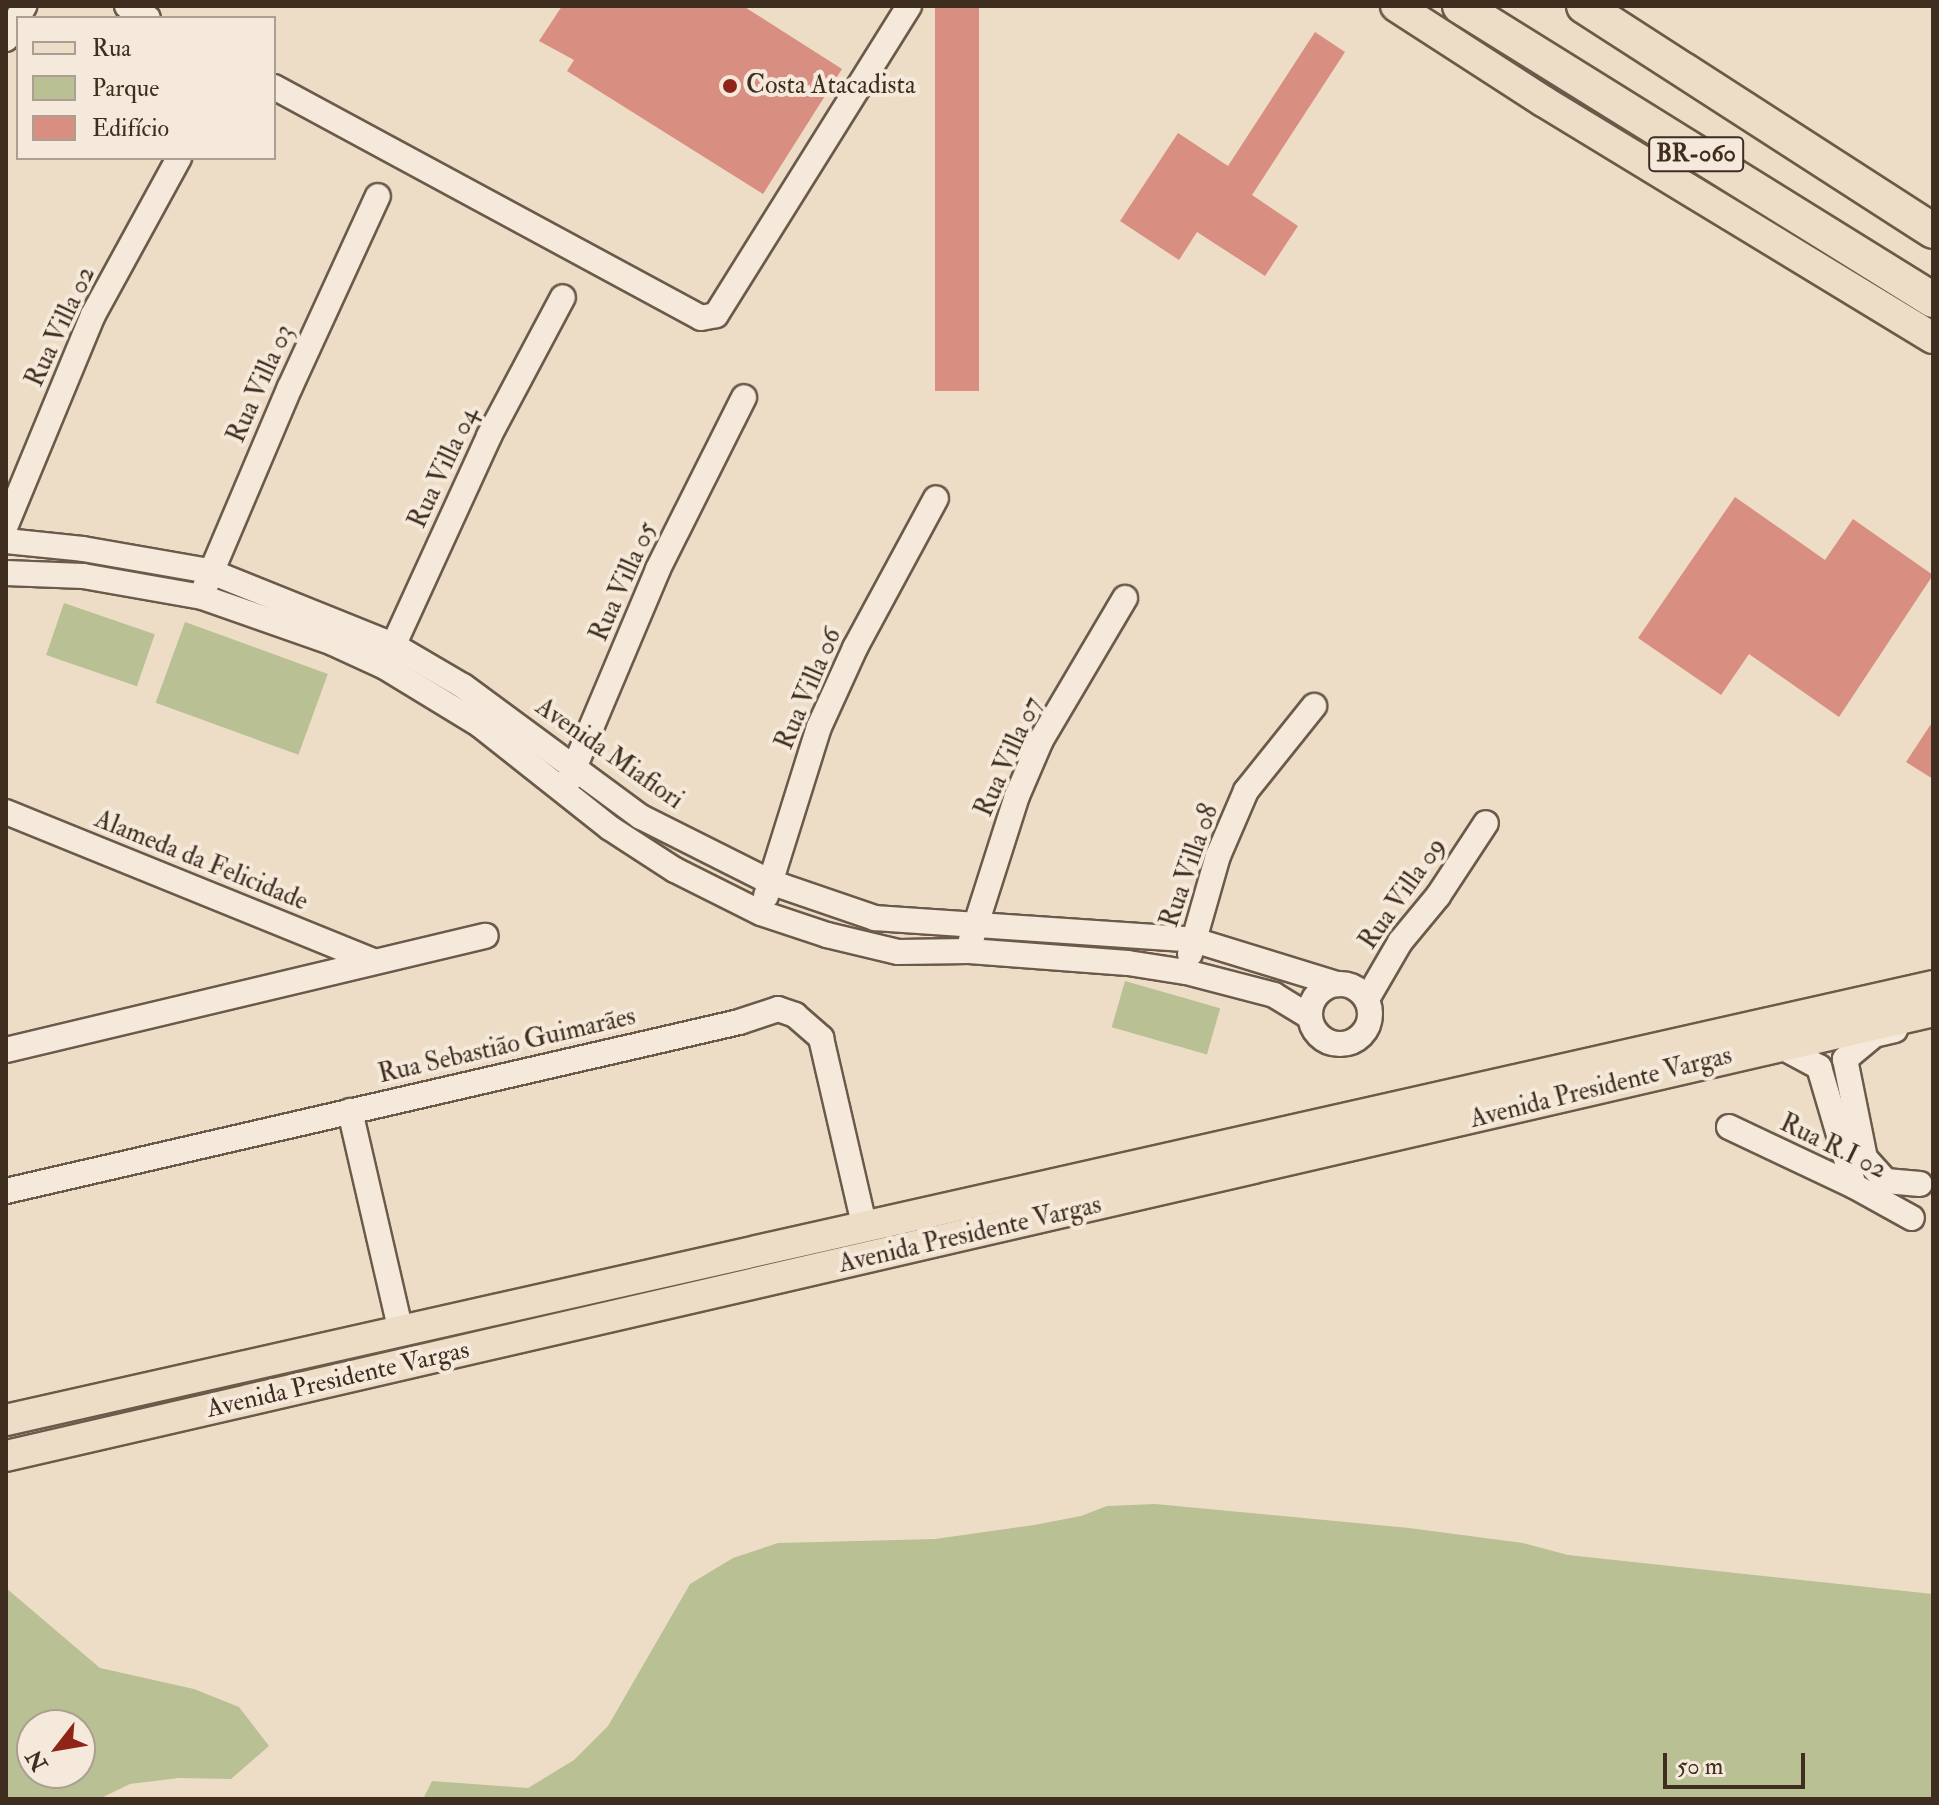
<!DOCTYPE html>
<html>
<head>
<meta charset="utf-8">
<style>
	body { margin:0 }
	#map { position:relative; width:1939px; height:1805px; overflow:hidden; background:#eeddc6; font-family:"IM FELL Double Pica",serif }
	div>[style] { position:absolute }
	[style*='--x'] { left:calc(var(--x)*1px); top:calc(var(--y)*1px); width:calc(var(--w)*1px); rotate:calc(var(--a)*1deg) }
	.green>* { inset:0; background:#b9c094; transform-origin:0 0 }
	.building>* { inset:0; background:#d88e81; transform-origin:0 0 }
	.roads { filter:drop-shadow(2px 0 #6b5a4a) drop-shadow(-2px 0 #6b5a4a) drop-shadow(0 2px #6b5a4a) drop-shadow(0 -2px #6b5a4a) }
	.minor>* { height:24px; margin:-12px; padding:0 12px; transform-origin:12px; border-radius:12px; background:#f4e9da }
	.minor>.ring { margin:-12px; padding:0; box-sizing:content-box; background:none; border:24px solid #f4e9da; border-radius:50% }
	.major>* { height:30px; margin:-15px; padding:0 15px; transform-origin:15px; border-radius:15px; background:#eeddc6 }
	.highway>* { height:34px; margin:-17px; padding:0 17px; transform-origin:17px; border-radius:17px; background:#eeddc6 }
	.dots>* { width:22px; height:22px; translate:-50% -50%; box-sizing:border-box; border:4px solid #f4e9da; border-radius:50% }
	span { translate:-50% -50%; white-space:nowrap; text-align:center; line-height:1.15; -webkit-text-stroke:8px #f4e9da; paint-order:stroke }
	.shield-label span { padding:2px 6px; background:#f4e9da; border:2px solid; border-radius:6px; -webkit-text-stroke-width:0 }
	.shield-label { font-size:24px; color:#3f2e20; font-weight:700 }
	.poi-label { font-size:26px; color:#3f2e20 }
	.left { translate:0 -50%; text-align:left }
	.street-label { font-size:26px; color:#3f2e20 }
	.frame { position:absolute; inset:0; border:8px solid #3f2e20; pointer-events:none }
	.legend { position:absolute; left:16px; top:16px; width:260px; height:144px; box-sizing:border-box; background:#f4e9da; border:2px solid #ac9e90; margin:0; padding:10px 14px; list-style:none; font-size:24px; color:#3f2e20 }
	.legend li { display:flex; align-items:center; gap:16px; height:40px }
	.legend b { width:40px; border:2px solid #ac9e90 }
	.north { position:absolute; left:16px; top:1709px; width:80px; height:80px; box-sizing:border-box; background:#f4e9da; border:2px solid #ac9e90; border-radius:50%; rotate:239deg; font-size:22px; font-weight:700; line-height:32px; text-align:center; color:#3f2e20 }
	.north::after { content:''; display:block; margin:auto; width:28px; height:36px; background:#8f2418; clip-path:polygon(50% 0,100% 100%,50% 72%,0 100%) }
	.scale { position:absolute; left:1663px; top:1753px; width:142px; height:36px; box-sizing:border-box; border:4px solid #3f2e20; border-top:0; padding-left:10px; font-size:24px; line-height:28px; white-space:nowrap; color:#3f2e20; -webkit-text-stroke:6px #f4e9da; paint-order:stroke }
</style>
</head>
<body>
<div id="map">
	<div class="green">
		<i style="left:64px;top:603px;width:96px;height:55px;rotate:19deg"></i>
		<i style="left:185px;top:622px;width:152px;height:86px;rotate:20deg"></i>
		<i style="left:1125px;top:981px;width:99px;height:48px;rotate:16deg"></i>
		<i style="clip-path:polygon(1155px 1504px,1409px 1528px,1523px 1543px,1568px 1555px,1933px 1594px,1933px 1799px,423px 1799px,432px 1781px,528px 1788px,574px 1760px,608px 1726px,690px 1584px,733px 1558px,778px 1543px,935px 1539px,1034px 1525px,1081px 1516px,1107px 1506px)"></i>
		<i style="clip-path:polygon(evenodd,6px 1588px,100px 1668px,194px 1689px,239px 1707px,269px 1746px,231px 1779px,179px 1778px,130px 1784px,99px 1799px,6px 1799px,6px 1588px,80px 1725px,80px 1773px,32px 1773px,32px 1725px,80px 1725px)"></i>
	</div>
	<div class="building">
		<i style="clip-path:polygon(562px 6px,743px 6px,842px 69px,763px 194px,567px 71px,574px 60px,539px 41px)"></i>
		<i style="left:935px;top:6px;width:44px;height:385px"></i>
		<i style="clip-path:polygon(1315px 32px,1345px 52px,1252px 195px,1298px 226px,1265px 276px,1197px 232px,1179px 260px,1120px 221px,1178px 133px,1228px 166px)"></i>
		<i style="clip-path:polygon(1735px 497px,1825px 560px,1853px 519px,1933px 575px,1839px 717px,1749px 654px,1721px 695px,1638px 638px)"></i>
		<i style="clip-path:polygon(1933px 721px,1933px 779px,1906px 762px)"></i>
	</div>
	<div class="roads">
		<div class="minor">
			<i style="--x:127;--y:6;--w:24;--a:30"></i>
			<i style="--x:6;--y:39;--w:38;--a:-61"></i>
			<i style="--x:274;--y:87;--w:485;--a:28.4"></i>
			<i style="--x:701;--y:318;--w:15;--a:-11"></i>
			<i style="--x:716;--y:315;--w:364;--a:-58"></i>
			<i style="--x:6;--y:525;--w:227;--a:-67.5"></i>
			<i style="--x:93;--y:315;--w:179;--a:-61.3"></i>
			<i style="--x:6;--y:541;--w:77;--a:5.9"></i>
			<i style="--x:83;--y:549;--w:128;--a:9.9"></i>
			<i style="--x:209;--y:571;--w:198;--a:21.9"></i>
			<i style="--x:393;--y:645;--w:81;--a:30.4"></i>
			<i style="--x:463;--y:686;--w:221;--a:36.4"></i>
			<i style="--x:641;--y:817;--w:144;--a:26.7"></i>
			<i style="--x:770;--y:882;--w:111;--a:18.9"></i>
			<i style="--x:875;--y:918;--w:320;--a:3.9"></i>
			<i style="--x:1194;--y:940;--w:150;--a:17.1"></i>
			<i style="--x:6;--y:573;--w:77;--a:2.2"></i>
			<i style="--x:83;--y:576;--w:121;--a:10"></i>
			<i style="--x:202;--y:597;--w:139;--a:19.3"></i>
			<i style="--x:333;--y:643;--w:57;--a:24.8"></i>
			<i style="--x:385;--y:667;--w:111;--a:31.4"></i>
			<i style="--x:480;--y:725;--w:166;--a:38.4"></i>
			<i style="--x:610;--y:828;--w:77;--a:32.9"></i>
			<i style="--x:675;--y:870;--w:96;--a:26.6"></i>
			<i style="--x:761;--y:913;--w:70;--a:18.4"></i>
			<i style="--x:827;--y:935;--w:73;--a:13.5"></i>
			<i style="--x:898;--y:952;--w:71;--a:-0.8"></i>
			<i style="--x:969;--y:951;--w:159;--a:4.3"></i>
			<i style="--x:1128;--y:963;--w:59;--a:8.8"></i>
			<i style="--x:1186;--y:972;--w:91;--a:14.6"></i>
			<i style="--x:1274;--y:995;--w:42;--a:31.4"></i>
			<i style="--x:205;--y:587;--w:217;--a:-67"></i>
			<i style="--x:290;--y:387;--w:210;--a:-65.3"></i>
			<i style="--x:388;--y:657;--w:243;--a:-65.4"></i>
			<i style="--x:489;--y:436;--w:157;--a:-62"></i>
			<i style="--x:569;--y:780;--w:229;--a:-67.1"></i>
			<i style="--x:658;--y:569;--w:192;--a:-63.4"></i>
			<i style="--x:6;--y:812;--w:398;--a:22.1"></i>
			<i style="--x:766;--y:896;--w:177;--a:-72.6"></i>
			<i style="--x:819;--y:727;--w:87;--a:-65.5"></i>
			<i style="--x:855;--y:648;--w:170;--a:-61.6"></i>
			<i style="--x:971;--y:940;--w:151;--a:-72.3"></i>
			<i style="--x:1017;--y:796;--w:61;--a:-66.8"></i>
			<i style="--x:1041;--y:740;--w:165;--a:-59.4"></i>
			<i style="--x:1190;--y:954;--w:102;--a:-74.1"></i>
			<i style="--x:1218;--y:856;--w:71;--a:-66.7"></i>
			<i style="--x:1246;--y:791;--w:109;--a:-51.3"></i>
			<i class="ring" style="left:1310px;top:984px;width:36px;height:36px"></i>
			<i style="--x:1367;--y:999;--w:66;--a:-59.9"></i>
			<i style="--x:1400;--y:942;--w:60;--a:-50.4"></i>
			<i style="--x:1438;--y:896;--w:87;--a:-56.7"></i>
			<i style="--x:1895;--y:1030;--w:22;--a:167"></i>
			<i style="--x:1874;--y:1035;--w:38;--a:140"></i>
			<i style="--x:1845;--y:1059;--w:101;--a:78.6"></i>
			<i style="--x:1865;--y:1158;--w:31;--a:48"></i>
			<i style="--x:1886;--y:1181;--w:34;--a:5"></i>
			<i style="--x:1778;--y:1045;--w:47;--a:28.2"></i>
			<i style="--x:1819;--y:1067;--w:124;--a:73.6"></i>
			<i style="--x:6;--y:1050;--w:493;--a:-13.4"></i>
			<i style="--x:350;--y:1111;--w:227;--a:77"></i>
			<i style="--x:1729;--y:1127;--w:138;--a:25.3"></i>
			<i style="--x:1854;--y:1186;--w:66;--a:28.9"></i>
			<i style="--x:6;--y:1191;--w:752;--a:-12.98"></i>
			<i style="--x:739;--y:1022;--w:41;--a:-18.4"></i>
			<i style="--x:778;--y:1009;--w:18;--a:19"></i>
			<i style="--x:795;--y:1015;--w:35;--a:41"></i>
			<i style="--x:821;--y:1038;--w:195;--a:77"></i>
		</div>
		<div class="major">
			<i style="--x:1396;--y:6;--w:175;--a:32.9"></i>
			<i style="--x:1543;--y:101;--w:456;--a:31.3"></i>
			<i style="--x:6;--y:1420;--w:1975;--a:-12.69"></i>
			<i style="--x:6;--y:1456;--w:1978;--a:-13"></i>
		</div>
		<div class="highway">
			<i style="--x:1460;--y:6;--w:557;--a:31.86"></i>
			<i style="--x:1584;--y:6;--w:415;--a:32.8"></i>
		</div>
	</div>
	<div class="dots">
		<i style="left:730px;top:86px;background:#8f2418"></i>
	</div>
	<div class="shield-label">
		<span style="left:1696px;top:154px">BR-060</span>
	</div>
	<div class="poi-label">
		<span class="left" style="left:746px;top:86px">Costa Atacadista</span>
	</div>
	<div class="street-label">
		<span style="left:61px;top:327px;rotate:-65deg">Rua Villa 02</span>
		<span style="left:261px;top:384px;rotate:-66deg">Rua Villa 03</span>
		<span style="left:444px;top:468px;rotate:-65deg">Rua Villa 04</span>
		<span style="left:624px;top:582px;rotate:-66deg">Rua Villa 05</span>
		<span style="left:809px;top:689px;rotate:-67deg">Rua Villa 06</span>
		<span style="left:609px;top:754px;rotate:35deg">Avenida Miafiori</span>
		<span style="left:1009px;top:757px;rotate:-66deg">Rua Villa 07</span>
		<span style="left:201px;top:861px;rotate:22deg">Alameda da Felicidade</span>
		<span style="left:1190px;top:866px;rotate:-71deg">Rua Villa 08</span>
		<span style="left:1403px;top:894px;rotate:-55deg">Rua Villa 09</span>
		<span style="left:507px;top:1046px;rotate:-13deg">Rua Sebastião Guimarães</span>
		<span style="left:1601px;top:1088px;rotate:-14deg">Avenida Presidente Vargas</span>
		<span style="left:1833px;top:1147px;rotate:26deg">Rua R.I 02</span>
		<span style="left:970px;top:1235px;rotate:-13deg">Avenida Presidente Vargas</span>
		<span style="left:338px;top:1380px;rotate:-13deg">Avenida Presidente Vargas</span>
	</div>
	<div class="frame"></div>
	<ul class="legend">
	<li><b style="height:10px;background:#eeddc6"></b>Rua</li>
	<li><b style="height:22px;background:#b9c094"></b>Parque</li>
	<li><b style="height:22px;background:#d88e81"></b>Edifício</li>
	</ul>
	<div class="north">N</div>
	<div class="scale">50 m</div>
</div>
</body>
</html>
